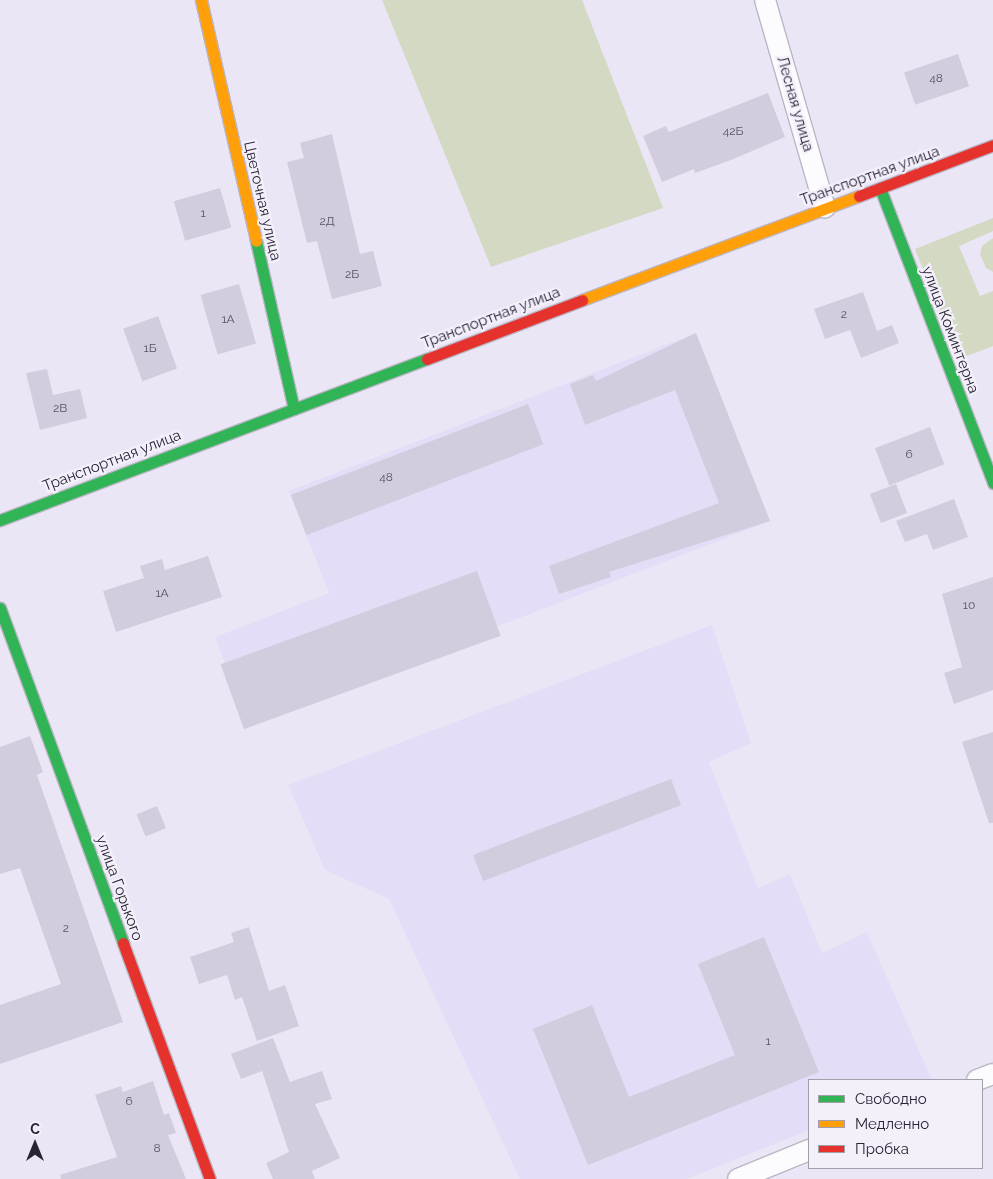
<!DOCTYPE html>
<html>
<head>
<meta charset="utf-8">
<style>
	body { margin:0 }
	#map { position:relative; width:993px; height:1179px; overflow:hidden; background:#ebe6f6; font-family:Raleway,sans-serif }
	div>[style] { position:absolute }
	[style*='--x'] { left:calc(var(--x)*1px); top:calc(var(--y)*1px); width:calc(var(--w)*1px); rotate:calc(var(--a)*1deg) }
	.built>* { inset:0; background:#e5ddf7 }
	.green>* { inset:0; background:#d3d9c2 }
	.building>* { inset:0; background:#d2ccde; transform-origin:0 0 }
	.roads { filter:drop-shadow(1px 0 #bbb6c5) drop-shadow(-1px 0 #bbb6c5) drop-shadow(0 1px #bbb6c5) drop-shadow(0 -1px #bbb6c5) }
	.street>* { height:20px; margin:-10px; padding:0 10px; transform-origin:10px; border-radius:10px; background:#fcfbfe }
	.fast>* { height:11px; margin:-5.5px; padding:0 5.5px; transform-origin:5.5px; border-radius:5.5px; background:#30b455 }
	.slow>* { height:11px; margin:-5.5px; padding:0 5.5px; transform-origin:5.5px; border-radius:5.5px; background:#ff9f0a }
	.jam>* { height:11px; margin:-5.5px; padding:0 5.5px; transform-origin:5.5px; border-radius:5.5px; background:#e5322d }
	span { translate:-50% -50%; white-space:nowrap; text-align:center; line-height:1.15; -webkit-text-stroke:4.5px #f3f0fa; paint-order:stroke }
	.number-label { font-size:12px; color:#585164 }
	.number-label span { -webkit-text-stroke-width:0 }
	.street-label { font-size:15px; color:#2a2336 }
	.legend { position:absolute; left:808px; top:1079px; width:175px; height:90px; box-sizing:border-box; background:#f3f0fa; border:1px solid #a39eac; margin:0; padding:6px 9px; list-style:none; font-size:15px; color:#2a2336 }
	.legend li { display:flex; align-items:center; gap:10px; height:25px }
	.legend b { width:25px; border:1px solid #a39eac }
	.north { position:absolute; left:10px; top:1119px; width:50px; height:50px; -webkit-text-stroke:4px #f3f0fa; paint-order:stroke; rotate:0deg; font-size:14px; font-weight:700; line-height:20px; text-align:center; color:#2a2336 }
	.north::after { content:''; display:block; margin:auto; width:18px; height:22px; background:#2a2336; clip-path:polygon(50% 0,100% 100%,50% 72%,0 100%) }
</style>
</head>
<body>
<div id="map">
	<div class="built">
		<i style="clip-path:polygon(696px 333px,770px 521px,248px 723px,215px 637px,329px 593px,289px 491px)"></i>
		<i style="clip-path:polygon(712px 625px,751px 743px,709px 762px,758px 888px,790px 874px,822px 953px,867px 932px,932px 1080px,809px 1080px,809px 1130px,687px 1179px,520px 1179px,389px 899px,325px 870px,288px 785px)"></i>
	</div>
	<div class="green">
		<i style="clip-path:polygon(382px 0,582px 0,663px 208px,491px 267px)"></i>
		<i style="clip-path:polygon(993px 218px,993px 231px,959px 246px,980px 296px,993px 291px,993px 346px,959px 359px,915px 249px)"></i>
		<i style="clip-path:polygon(993px 238px,993px 272px,986px 268px,980px 254px,982px 246px)"></i>
	</div>
	<div class="building">
		<i style="left:958px;top:54px;width:34px;height:57px;rotate:71deg"></i>
		<i style="clip-path:polygon(768px 93px,785px 137px,731px 160px,695px 173px,694px 169px,662px 182px,643px 136px,666px 126px,669px 132px)"></i>
		<i style="clip-path:polygon(332px 134px,360px 254px,373px 251px,382px 286px,332px 299px,317px 241px,307px 243px,287px 162px,304px 158px,300px 143px)"></i>
		<i style="left:220px;top:188px;width:41px;height:48px;rotate:74deg"></i>
		<i style="left:239px;top:284px;width:62px;height:40px;rotate:74deg"></i>
		<i style="clip-path:polygon(863px 292px,877px 331px,892px 325px,899px 343px,861px 358px,850px 330px,825px 339px,814px 309px)"></i>
		<i style="left:158px;top:316px;width:56px;height:37px;rotate:70deg"></i>
		<i style="clip-path:polygon(696px 333px,770px 521px,609px 572px,611px 577px,559px 594px,549px 566px,719px 503px,675px 390px,585px 425px,570px 384px,593px 375px,596px 381px)"></i>
		<i style="clip-path:polygon(47px 369px,53px 395px,80px 389px,87px 418px,40px 430px,26px 373px)"></i>
		<i style="left:528px;top:404px;width:43px;height:254px;rotate:69deg"></i>
		<i style="left:930px;top:427px;width:40px;height:59px;rotate:69deg"></i>
		<i style="left:896px;top:484px;width:31px;height:28px;rotate:69deg"></i>
		<i style="clip-path:polygon(954px 499px,968px 537px,933px 550px,927px 534px,905px 542px,896px 521px)"></i>
		<i style="clip-path:polygon(208px 556px,222px 597px,116px 632px,103px 591px,144px 578px,140px 566px,162px 559px,165px 570px)"></i>
		<i style="left:477px;top:571px;width:69px;height:273px;rotate:70deg"></i>
		<i style="clip-path:polygon(993px 577px,993px 690px,954px 704px,944px 673px,962px 667px,942px 594px)"></i>
		<i style="clip-path:polygon(993px 732px,993px 823px,989px 823px,962px 742px)"></i>
		<i style="clip-path:polygon(30px 736px,43px 772px,37px 775px,123px 1022px,0 1064px,0 1005px,61px 984px,20px 868px,0 874px,0 747px)"></i>
		<i style="left:671px;top:779px;width:28px;height:212px;rotate:69deg"></i>
		<i style="left:157px;top:806px;width:24px;height:22px;rotate:68deg"></i>
		<i style="clip-path:polygon(249px 927px,269px 991px,285px 985px,299px 1026px,257px 1041px,242px 997px,235px 1000px,227px 975px,199px 984px,190px 957px,234px 942px,231px 933px)"></i>
		<i style="clip-path:polygon(764px 937px,819px 1072px,588px 1165px,533px 1029px,592px 1005px,629px 1097px,735px 1055px,698px 964px)"></i>
		<i style="clip-path:polygon(273px 1038px,290px 1082px,322px 1071px,332px 1099px,315px 1104px,340px 1158px,312px 1171px,315px 1179px,273px 1179px,266px 1163px,289px 1152px,262px 1071px,241px 1079px,231px 1054px)"></i>
		<i style="clip-path:polygon(153px 1081px,164px 1115px,169px 1113px,176px 1133px,168px 1135px,186px 1179px,61px 1179px,60px 1175px,117px 1157px,95px 1095px,121px 1086px,123px 1092px)"></i>
	</div>
	<div class="roads">
		<div class="street">
			<i style="--x:765;--y:0;--w:216;--a:73.9"></i>
			<i style="--x:977;--y:1080;--w:17;--a:-21"></i>
			<i style="--x:738;--y:1179;--w:77;--a:-22.2"></i>
		</div>
		<div class="fast">
			<i style="--x:880;--y:188;--w:316;--a:69"></i>
			<i style="--x:256;--y:241;--w:172;--a:77.3"></i>
			<i style="--x:0;--y:520;--w:456;--a:-20.7"></i>
			<i style="--x:0;--y:608;--w:357;--a:69.8"></i>
		</div>
		<div class="slow">
			<i style="--x:201;--y:0;--w:247;--a:77.1"></i>
			<i style="--x:582;--y:300;--w:296;--a:-20.6"></i>
		</div>
		<div class="jam">
			<i style="--x:859;--y:196;--w:143;--a:-20.8"></i>
			<i style="--x:427;--y:359;--w:166;--a:-20.8"></i>
			<i style="--x:123;--y:943;--w:252;--a:69.8"></i>
		</div>
	</div>
	<div class="number-label">
		<span style="left:936px;top:79px">48</span>
		<span style="left:733px;top:132px">42Б</span>
		<span style="left:203px;top:214px">1</span>
		<span style="left:327px;top:222px">2Д</span>
		<span style="left:352px;top:275px">2Б</span>
		<span style="left:844px;top:315px">2</span>
		<span style="left:228px;top:320px">1А</span>
		<span style="left:150px;top:349px">1Б</span>
		<span style="left:60px;top:409px">2В</span>
		<span style="left:909px;top:455px">6</span>
		<span style="left:386px;top:478px">48</span>
		<span style="left:162px;top:594px">1А</span>
		<span style="left:969px;top:606px">10</span>
		<span style="left:66px;top:929px">2</span>
		<span style="left:768px;top:1042px">1</span>
		<span style="left:129px;top:1102px">6</span>
		<span style="left:157px;top:1149px">8</span>
	</div>
	<div class="street-label">
		<span style="left:795px;top:104px;rotate:74deg">Лесная улица</span>
		<span style="left:870px;top:176px;rotate:-20deg">Транспортная улица</span>
		<span style="left:262px;top:201px;rotate:77deg">Цветочная улица</span>
		<span style="left:491px;top:318px;rotate:-21deg">Транспортная улица</span>
		<span style="left:950px;top:330px;rotate:69deg">улица Коминтерна</span>
		<span style="left:112px;top:461px;rotate:-21deg">Транспортная улица</span>
		<span style="left:119px;top:888px;rotate:70deg">улица Горького</span>
	</div>
	<ul class="legend">
	<li><b style="height:6px;background:#30b455"></b>Свободно</li>
	<li><b style="height:6px;background:#ff9f0a"></b>Медленно</li>
	<li><b style="height:6px;background:#e5322d"></b>Пробка</li>
	</ul>
	<div class="north">С</div>
</div>
</body>
</html>
